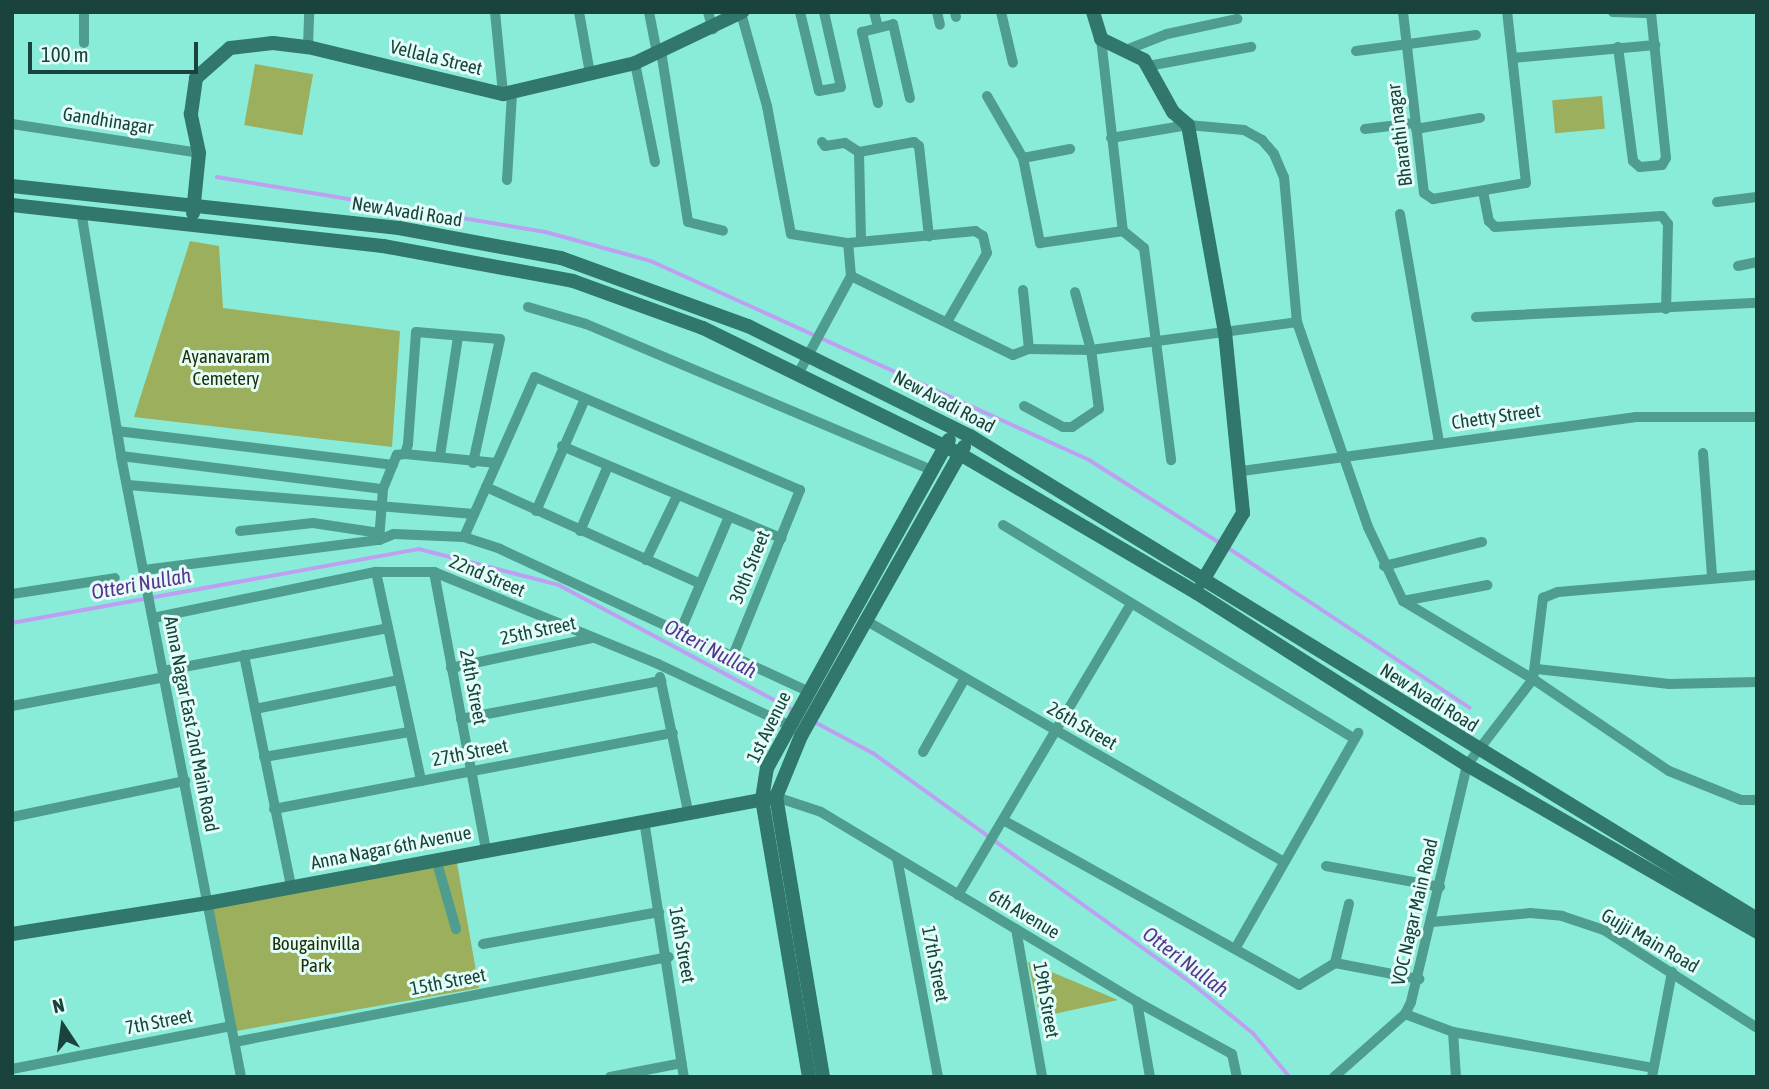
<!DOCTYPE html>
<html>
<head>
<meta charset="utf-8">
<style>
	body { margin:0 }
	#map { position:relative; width:1769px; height:1089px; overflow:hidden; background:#89ecd9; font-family:"Asap Condensed",sans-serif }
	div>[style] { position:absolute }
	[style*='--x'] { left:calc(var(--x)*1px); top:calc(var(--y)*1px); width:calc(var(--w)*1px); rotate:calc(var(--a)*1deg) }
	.green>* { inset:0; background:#9baf5c; transform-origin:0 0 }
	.stream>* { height:3.5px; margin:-1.75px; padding:0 1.75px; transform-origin:1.75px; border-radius:1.75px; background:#bea0f2 }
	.street>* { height:10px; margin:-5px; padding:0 5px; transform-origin:5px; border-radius:5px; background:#4e9d8f }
	.secondary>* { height:14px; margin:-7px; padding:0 7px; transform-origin:7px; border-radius:7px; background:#31776b }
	span { translate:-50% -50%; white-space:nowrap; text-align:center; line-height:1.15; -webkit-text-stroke:6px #e3fef8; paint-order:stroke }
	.street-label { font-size:19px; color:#19433c }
	.park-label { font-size:19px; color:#252d06 }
	.water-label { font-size:21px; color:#5d3392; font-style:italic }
	.frame { position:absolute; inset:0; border:14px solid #19433c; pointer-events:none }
	.north { position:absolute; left:28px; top:991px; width:70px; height:70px; -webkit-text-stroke:5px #e3fef8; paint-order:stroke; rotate:347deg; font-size:19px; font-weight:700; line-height:28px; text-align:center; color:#19433c }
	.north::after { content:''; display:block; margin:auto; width:24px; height:32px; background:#19433c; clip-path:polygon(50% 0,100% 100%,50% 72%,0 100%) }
	.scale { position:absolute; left:28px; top:42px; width:170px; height:32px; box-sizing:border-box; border:4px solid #19433c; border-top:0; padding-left:9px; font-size:21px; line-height:24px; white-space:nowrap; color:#19433c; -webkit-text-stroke:5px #e3fef8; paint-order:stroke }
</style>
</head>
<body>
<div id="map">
	<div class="green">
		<i style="left:255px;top:64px;width:59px;height:62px;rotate:10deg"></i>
		<i style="left:1602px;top:96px;width:33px;height:50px;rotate:85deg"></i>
		<i style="clip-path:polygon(190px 241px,219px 246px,223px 308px,400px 331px,392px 447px,134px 417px)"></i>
		<i style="left:457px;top:863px;width:127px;height:248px;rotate:80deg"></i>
		<i style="clip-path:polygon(1028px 962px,1118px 1000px,1040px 1017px)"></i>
	</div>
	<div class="stream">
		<i style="--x:217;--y:177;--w:334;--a:9.5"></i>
		<i style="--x:546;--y:232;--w:109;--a:15.4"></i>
		<i style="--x:651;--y:261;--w:483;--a:24.4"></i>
		<i style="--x:1091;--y:461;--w:153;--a:32.4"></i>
		<i style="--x:1227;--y:547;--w:291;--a:33.5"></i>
		<i style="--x:12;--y:623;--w:414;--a:-10.3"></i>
		<i style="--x:419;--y:549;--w:145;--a:14.4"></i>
		<i style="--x:559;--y:585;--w:265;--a:28.1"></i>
		<i style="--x:813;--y:721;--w:68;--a:28.1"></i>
		<i style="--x:873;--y:753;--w:395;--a:35.8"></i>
		<i style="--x:1193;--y:984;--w:79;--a:39.3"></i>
		<i style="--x:1254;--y:1034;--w:56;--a:50.1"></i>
	</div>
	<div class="street">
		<i style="--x:84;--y:12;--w:31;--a:90"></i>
		<i style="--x:495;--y:12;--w:82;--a:84.4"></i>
		<i style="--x:579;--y:12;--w:62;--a:79.8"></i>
		<i style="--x:649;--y:12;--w:42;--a:79"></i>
		<i style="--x:708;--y:12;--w:18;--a:74"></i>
		<i style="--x:800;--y:12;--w:81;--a:76.5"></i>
		<i style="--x:819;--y:91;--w:22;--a:-10"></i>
		<i style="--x:841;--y:87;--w:77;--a:-102.8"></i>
		<i style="--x:874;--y:12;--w:16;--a:75"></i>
		<i style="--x:937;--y:12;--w:13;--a:77"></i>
		<i style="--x:955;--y:12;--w:5;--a:79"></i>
		<i style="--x:1001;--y:12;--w:52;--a:76.8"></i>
		<i style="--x:1403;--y:12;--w:182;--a:83.4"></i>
		<i style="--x:1424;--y:193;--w:11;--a:34"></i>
		<i style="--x:1433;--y:199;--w:94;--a:-9.8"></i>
		<i style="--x:1526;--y:183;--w:172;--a:-96.3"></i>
		<i style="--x:1613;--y:12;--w:38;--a:2"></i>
		<i style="--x:741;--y:13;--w:97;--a:74.4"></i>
		<i style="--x:767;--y:106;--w:130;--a:79.4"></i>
		<i style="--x:791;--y:234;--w:58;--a:9"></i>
		<i style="--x:848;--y:243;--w:128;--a:-5.4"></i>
		<i style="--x:975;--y:231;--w:9;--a:32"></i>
		<i style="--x:983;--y:236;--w:17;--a:77"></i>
		<i style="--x:987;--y:253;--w:80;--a:120.1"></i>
		<i style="--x:1101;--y:39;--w:193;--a:83.5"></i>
		<i style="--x:1123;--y:231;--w:27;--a:39"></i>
		<i style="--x:1144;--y:248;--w:214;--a:82.7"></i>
		<i style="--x:308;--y:47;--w:35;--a:-88"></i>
		<i style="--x:1618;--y:47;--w:115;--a:82.5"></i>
		<i style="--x:1633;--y:161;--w:9;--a:41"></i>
		<i style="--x:1640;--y:167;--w:22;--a:-5"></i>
		<i style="--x:1662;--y:165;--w:8;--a:-60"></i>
		<i style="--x:1666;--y:158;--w:147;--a:-95.9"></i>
		<i style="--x:1126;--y:50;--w:44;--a:-21.3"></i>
		<i style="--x:1167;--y:34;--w:72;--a:-12.1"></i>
		<i style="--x:661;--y:51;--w:173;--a:81"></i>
		<i style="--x:688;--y:222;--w:36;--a:14"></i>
		<i style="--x:1356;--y:51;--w:121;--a:-7.6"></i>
		<i style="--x:1513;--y:58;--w:143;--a:-5.2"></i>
		<i style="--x:635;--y:63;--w:101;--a:78.6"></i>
		<i style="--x:1148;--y:66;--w:105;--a:-10.5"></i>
		<i style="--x:987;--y:96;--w:72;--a:59.9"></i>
		<i style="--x:1023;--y:158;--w:87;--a:78.7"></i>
		<i style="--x:1040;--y:243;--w:84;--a:-8.2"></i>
		<i style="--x:878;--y:103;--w:73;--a:-102.7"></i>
		<i style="--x:862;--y:32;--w:32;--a:-14"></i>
		<i style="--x:893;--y:24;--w:76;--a:77.1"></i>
		<i style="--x:12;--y:124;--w:189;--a:8.8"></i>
		<i style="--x:1365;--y:129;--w:50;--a:-6.8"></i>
		<i style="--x:1416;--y:129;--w:65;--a:-9.8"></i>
		<i style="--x:1111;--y:138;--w:78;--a:-9.6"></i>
		<i style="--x:1188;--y:125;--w:56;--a:5.1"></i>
		<i style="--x:1244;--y:130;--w:21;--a:29"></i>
		<i style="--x:1262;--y:140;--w:18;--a:49"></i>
		<i style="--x:1274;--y:154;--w:25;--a:67"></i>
		<i style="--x:1284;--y:177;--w:146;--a:84.9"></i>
		<i style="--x:1297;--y:322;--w:217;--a:70.9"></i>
		<i style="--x:1368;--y:527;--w:82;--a:64.7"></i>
		<i style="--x:1403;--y:601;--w:152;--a:31"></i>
		<i style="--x:1533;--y:679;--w:164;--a:34.1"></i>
		<i style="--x:1669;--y:771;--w:78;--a:21.9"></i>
		<i style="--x:1741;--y:800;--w:16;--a:0"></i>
		<i style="--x:822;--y:142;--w:5;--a:53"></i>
		<i style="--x:825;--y:146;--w:20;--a:-9"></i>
		<i style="--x:845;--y:143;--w:17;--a:33"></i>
		<i style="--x:859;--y:152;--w:56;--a:-10.3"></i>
		<i style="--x:914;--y:142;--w:6;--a:39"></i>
		<i style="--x:919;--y:146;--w:91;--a:83.7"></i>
		<i style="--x:859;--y:152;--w:89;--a:88.7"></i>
		<i style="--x:1023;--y:158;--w:48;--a:-10.8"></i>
		<i style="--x:507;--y:180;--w:88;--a:-86.7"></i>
		<i style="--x:1483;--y:191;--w:31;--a:79"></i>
		<i style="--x:1489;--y:221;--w:8;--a:45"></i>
		<i style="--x:1495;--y:227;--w:167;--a:-3.8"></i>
		<i style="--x:1662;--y:216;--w:10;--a:53"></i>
		<i style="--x:1668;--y:224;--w:85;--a:91.3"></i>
		<i style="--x:1717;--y:202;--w:40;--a:-7.1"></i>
		<i style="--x:81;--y:211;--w:248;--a:80.7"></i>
		<i style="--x:121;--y:456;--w:632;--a:79.06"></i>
		<i style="--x:1400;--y:214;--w:231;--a:80.3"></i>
		<i style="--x:1738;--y:266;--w:19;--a:-12"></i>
		<i style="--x:851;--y:276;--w:180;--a:26"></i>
		<i style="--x:1013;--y:355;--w:17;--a:-21"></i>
		<i style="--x:1029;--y:349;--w:62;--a:0.9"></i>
		<i style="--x:1091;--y:350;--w:208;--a:-7.7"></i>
		<i style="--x:1023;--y:290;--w:59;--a:84.2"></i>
		<i style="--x:528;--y:307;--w:60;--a:16.3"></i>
		<i style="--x:586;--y:324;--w:376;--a:22.9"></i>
		<i style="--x:1476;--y:317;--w:281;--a:-2.9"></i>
		<i style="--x:798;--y:374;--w:111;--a:-61.6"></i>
		<i style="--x:851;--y:276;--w:33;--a:-95"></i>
		<i style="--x:1024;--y:406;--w:44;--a:28.3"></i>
		<i style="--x:1063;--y:427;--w:9;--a:0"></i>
		<i style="--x:1072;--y:427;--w:32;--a:-34"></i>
		<i style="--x:1099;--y:409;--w:60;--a:-97.7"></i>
		<i style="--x:1091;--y:350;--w:60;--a:-105.4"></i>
		<i style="--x:117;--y:431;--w:278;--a:7"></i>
		<i style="--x:562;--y:446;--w:238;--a:22.8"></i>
		<i style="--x:1703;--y:453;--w:124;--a:85.8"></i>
		<i style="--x:405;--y:454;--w:92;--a:5.6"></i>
		<i style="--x:121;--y:456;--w:264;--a:7.2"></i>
		<i style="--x:440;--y:456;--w:120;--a:-81.4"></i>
		<i style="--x:1242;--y:471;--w:398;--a:-7.8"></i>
		<i style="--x:1636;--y:417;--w:121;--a:0"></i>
		<i style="--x:128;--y:485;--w:347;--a:4.8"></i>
		<i style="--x:486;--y:487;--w:234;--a:24.3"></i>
		<i style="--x:536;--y:511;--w:122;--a:-66.4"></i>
		<i style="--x:1003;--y:525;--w:411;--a:31.3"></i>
		<i style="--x:240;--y:531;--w:73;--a:-6.3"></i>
		<i style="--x:313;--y:523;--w:67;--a:8.6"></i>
		<i style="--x:580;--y:531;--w:71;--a:-66.7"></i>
		<i style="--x:464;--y:537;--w:175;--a:-66.1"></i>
		<i style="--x:535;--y:377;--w:288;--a:23.1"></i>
		<i style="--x:800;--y:490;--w:179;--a:112"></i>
		<i style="--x:379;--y:540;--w:51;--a:-85.5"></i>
		<i style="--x:383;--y:489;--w:37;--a:-68"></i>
		<i style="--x:397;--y:455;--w:8;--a:-7"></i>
		<i style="--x:405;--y:454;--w:10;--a:-73"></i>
		<i style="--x:408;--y:444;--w:112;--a:-85.9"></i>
		<i style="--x:416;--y:332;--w:84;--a:4.8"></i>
		<i style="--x:500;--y:339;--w:127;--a:102.3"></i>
		<i style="--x:646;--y:560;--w:71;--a:-64.2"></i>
		<i style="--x:1384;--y:566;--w:101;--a:-13.8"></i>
		<i style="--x:144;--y:570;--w:237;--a:-7.3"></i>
		<i style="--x:379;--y:540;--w:16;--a:-22"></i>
		<i style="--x:394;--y:534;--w:70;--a:2.5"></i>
		<i style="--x:464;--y:537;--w:38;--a:18"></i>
		<i style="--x:500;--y:549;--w:338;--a:24.8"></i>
		<i style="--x:376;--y:572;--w:214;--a:77.8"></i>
		<i style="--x:434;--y:572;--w:283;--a:79.4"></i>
		<i style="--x:12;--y:594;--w:104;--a:-8.8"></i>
		<i style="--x:1403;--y:601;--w:86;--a:-10.7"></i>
		<i style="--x:153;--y:618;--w:228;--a:-11.7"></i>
		<i style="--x:376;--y:572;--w:58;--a:0"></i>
		<i style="--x:434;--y:572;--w:242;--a:22.3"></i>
		<i style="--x:658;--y:664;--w:144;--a:25.1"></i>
		<i style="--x:865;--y:620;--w:482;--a:30"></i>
		<i style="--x:680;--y:632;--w:123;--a:-67"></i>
		<i style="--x:244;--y:655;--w:237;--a:78.5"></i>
		<i style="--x:451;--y:668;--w:144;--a:-12"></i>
		<i style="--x:1537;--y:669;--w:133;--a:6.5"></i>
		<i style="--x:1669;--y:684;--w:88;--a:-1.3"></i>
		<i style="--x:163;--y:671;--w:229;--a:-10.8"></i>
		<i style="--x:660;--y:677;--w:137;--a:78.2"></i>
		<i style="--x:12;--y:706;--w:156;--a:-10.7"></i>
		<i style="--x:255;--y:709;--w:147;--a:-11.4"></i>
		<i style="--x:461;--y:719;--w:204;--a:-10.8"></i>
		<i style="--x:923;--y:752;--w:85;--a:-60.4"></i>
		<i style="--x:264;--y:757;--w:147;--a:-9.8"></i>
		<i style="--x:776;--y:797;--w:47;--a:18.4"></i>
		<i style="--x:821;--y:812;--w:369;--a:31"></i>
		<i style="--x:1137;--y:1002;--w:108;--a:28.7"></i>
		<i style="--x:1232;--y:1054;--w:24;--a:78"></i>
		<i style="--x:274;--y:809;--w:406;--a:-10.8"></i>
		<i style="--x:12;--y:817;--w:177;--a:-11.8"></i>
		<i style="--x:644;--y:820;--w:260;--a:81.2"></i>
		<i style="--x:1003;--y:820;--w:339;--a:29.1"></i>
		<i style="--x:1299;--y:985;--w:42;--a:-31.4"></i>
		<i style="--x:1335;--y:963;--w:86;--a:10.8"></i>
		<i style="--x:897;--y:858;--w:223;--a:79.4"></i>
		<i style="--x:436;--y:859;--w:73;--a:74.1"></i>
		<i style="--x:1326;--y:866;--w:116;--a:10.4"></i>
		<i style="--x:958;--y:895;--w:337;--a:-59.3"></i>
		<i style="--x:1432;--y:922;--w:98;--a:-5.2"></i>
		<i style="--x:1530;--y:913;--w:32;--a:5"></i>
		<i style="--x:1562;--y:916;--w:44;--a:18.4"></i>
		<i style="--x:1604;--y:930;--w:182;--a:32.6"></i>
		<i style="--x:1016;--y:929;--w:150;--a:80"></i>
		<i style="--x:483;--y:944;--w:179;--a:-10.3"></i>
		<i style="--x:1235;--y:949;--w:249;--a:-60.3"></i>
		<i style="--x:1335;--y:963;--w:61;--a:-76.7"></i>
		<i style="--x:1137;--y:1002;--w:76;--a:80.2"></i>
		<i style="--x:1405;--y:1014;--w:51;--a:20.6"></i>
		<i style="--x:1453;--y:1032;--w:203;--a:10.2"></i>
		<i style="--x:1453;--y:1032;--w:45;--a:86.2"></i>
		<i style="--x:235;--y:1042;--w:442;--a:-11.1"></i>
		<i style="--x:12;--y:1069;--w:223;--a:-11.1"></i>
		<i style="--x:610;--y:1077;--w:73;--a:-11"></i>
		<i style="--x:1334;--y:1077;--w:95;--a:-41.6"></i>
		<i style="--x:1405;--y:1014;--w:13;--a:-63"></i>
		<i style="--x:1411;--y:1002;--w:244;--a:-76.7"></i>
		<i style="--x:1467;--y:765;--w:108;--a:-52.5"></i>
		<i style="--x:1533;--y:679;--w:82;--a:-83"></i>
		<i style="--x:1543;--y:598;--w:16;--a:-22"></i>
		<i style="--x:1558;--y:592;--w:200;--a:-4.9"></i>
		<i style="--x:1652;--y:1077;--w:107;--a:-79.2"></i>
	</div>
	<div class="secondary">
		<i style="--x:1093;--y:12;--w:28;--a:73"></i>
		<i style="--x:1101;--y:39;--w:48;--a:26"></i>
		<i style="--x:1144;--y:60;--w:60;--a:60.9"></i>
		<i style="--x:1173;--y:112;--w:20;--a:41"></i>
		<i style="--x:1188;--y:125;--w:210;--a:79.9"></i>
		<i style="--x:1225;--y:332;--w:182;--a:84.3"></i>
		<i style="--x:1243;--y:513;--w:80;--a:120.7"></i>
		<i style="--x:12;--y:186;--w:389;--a:6.2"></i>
		<i style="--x:399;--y:228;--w:165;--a:10.5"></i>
		<i style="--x:561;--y:258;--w:199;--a:20"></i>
		<i style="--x:748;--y:326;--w:248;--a:26.4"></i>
		<i style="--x:970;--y:436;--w:923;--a:31.54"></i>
		<i style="--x:12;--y:205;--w:373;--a:6.3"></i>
		<i style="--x:383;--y:246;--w:193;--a:10.4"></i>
		<i style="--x:573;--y:281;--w:138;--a:19.9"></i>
		<i style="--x:703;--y:328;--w:286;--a:26.1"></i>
		<i style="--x:960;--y:454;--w:275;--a:30.4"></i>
		<i style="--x:1197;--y:593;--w:320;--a:32.5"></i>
		<i style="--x:1467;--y:765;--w:335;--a:29.9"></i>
		<i style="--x:193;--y:213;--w:60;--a:-84.3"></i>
		<i style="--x:199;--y:153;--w:40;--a:-102"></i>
		<i style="--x:191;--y:114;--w:36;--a:-82"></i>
		<i style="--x:196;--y:78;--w:45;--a:-41.4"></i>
		<i style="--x:230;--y:48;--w:43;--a:-6.6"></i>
		<i style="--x:273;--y:43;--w:35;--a:7"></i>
		<i style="--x:308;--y:47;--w:201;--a:13.6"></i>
		<i style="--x:503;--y:94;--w:136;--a:-13.2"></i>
		<i style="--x:635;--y:63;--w:119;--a:-25.5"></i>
		<i style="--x:12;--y:934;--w:198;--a:-9"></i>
		<i style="--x:208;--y:903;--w:578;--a:-10.57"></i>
		<i style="--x:809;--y:1077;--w:282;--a:-99.6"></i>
		<i style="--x:762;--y:799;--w:31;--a:-81"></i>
		<i style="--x:767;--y:768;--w:375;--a:-61"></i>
		<i style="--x:823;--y:1077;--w:284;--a:-99.5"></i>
		<i style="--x:776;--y:797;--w:66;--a:-67.7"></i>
		<i style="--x:801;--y:736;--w:332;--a:-60.6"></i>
	</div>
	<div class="street-label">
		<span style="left:436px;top:58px;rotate:14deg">Vellala Street</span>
		<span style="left:108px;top:121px;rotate:9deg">Gandhinagar</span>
		<span style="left:1400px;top:135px;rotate:-97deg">Bharathi nagar</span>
		<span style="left:407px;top:212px;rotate:9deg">New Avadi Road</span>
		<span style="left:944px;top:402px;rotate:28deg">New Avadi Road</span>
		<span style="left:1496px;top:417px;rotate:-8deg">Chetty Street</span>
		<span style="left:750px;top:567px;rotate:-68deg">30th Street</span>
		<span style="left:487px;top:576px;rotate:23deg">22nd Street</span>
		<span style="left:538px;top:631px;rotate:-12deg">25th Street</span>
		<span style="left:473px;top:687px;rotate:79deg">24th Street</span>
		<span style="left:1429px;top:698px;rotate:32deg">New Avadi Road</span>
		<span style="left:191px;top:724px;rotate:79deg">Anna Nagar East 2nd Main Road</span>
		<span style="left:1082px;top:726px;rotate:30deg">26th Street</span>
		<span style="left:769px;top:727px;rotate:-64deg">1st Avenue</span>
		<span style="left:470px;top:753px;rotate:-11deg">27th Street</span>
		<span style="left:391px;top:848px;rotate:-11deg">Anna Nagar 6th Avenue</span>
		<span style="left:1415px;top:912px;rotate:-77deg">VOC Nagar Main Road</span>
		<span style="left:1024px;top:914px;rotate:31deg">6th Avenue</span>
		<span style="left:1650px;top:941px;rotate:30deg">Gujji Main Road</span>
		<span style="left:682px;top:945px;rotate:80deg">16th Street</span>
		<span style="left:935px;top:964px;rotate:79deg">17th Street</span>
		<span style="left:448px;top:982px;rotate:-11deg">15th Street</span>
		<span style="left:1046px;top:1000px;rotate:80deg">19th Street</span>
		<span style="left:159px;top:1022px;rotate:-11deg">7th Street</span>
	</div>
	<div class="park-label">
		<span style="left:226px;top:368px">Ayanavaram<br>Cemetery</span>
		<span style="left:316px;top:955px">Bougainvilla<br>Park</span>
	</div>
	<div class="water-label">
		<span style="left:141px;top:583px;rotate:-10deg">Otteri Nullah</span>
		<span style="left:711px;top:648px;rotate:28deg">Otteri Nullah</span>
		<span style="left:1186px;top:961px;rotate:37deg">Otteri Nullah</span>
	</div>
	<div class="frame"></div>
	<div class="north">N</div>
	<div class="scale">100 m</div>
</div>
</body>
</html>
